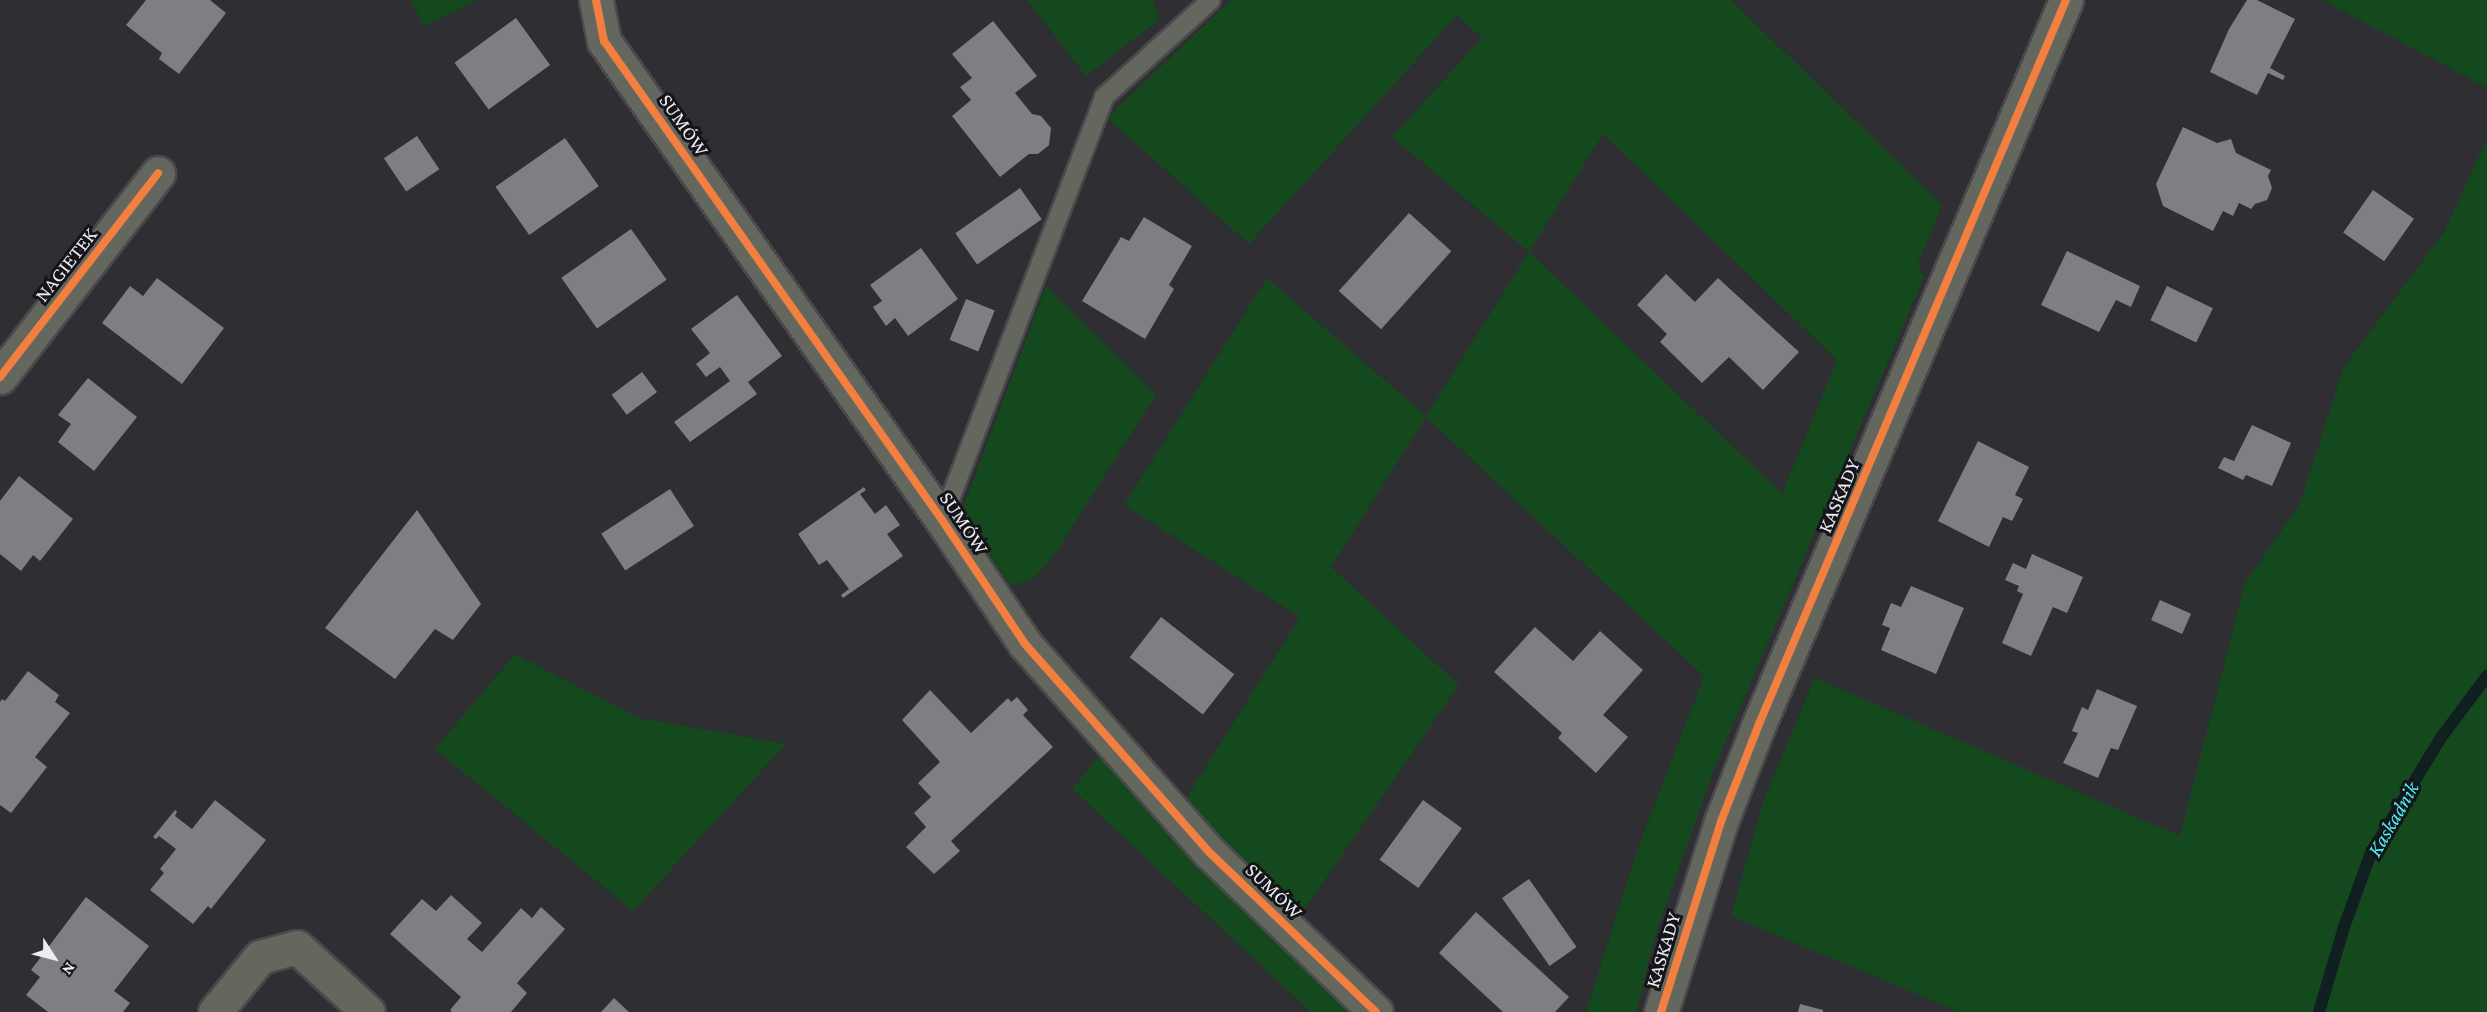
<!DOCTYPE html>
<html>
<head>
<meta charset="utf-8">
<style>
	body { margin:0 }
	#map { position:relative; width:2487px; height:1012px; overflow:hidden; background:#2e2e33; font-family:"Crimson Pro",serif }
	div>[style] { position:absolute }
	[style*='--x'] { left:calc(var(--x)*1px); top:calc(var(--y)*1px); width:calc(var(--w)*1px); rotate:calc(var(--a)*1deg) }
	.green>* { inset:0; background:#14481d }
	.stream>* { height:12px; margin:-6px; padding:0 6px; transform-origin:6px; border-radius:6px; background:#101f1f }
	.building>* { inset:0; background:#7e7e83; transform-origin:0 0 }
	.roads { filter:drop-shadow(2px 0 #49494d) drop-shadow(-2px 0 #49494d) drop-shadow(0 2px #49494d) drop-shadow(0 -2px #49494d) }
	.lane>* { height:18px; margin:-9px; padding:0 9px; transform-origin:9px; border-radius:9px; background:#64675e }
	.street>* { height:33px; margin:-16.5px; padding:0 16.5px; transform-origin:16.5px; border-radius:16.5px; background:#64675e }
	.cycleway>* { height:8px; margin:-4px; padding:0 4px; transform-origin:4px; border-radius:4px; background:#f27e40 }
	span { translate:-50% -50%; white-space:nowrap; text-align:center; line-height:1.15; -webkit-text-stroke:6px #151419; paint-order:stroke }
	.street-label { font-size:20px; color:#ececf3 }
	.water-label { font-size:21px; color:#4af7fe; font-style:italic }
	.north { position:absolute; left:24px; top:928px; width:60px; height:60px; -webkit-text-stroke:4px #151419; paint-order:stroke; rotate:126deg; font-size:16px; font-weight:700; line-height:24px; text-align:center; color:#ececf3 }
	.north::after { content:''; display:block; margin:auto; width:21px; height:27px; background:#ececf3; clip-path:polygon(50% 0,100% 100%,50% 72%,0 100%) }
</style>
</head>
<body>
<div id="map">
	<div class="green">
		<i style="clip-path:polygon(411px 0,478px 0,424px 26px)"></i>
		<i style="clip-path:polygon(1027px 0,1153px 0,1159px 20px,1086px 76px)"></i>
		<i style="clip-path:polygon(evenodd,1231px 0,1731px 0,1942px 205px,1918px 263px,1924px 277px,1716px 764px,1656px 933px,1636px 1012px,1586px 1012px,1638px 848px,1704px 676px,1426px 417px,1331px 567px,1459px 685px,1300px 916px,1185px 800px,1300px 617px,1124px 505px,1267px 278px,1426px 416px,1529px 252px,1392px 137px,1482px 38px,1457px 15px,1249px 244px,1107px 118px,1231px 0,1603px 134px,1837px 360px,1782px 494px,1529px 252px,1603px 134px)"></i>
		<i style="clip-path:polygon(2322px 0,2487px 0,2487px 88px)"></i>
		<i style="clip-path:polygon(2487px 138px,2487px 1012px,1959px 1012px,1731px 916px,1764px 799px,1815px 678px,2180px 836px,2245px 583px,2299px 505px,2344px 367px,2444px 232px)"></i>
		<i style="clip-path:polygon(1046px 286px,1156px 395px,1053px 557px,1031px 581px,1010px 585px,961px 513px)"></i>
		<i style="clip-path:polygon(515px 654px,639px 718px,786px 744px,633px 911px,435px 749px)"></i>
		<i style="clip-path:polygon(1099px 757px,1216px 877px,1357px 1012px,1311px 1012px,1072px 789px)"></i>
	</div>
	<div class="stream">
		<i style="--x:2319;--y:1012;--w:89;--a:-73.6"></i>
		<i style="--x:2344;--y:927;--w:79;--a:-70"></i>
		<i style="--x:2371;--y:853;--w:133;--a:-58.8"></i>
		<i style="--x:2440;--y:739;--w:79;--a:-53.3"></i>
	</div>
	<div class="building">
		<i style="clip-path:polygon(146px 0,210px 0,226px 13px,179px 74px,159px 59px,162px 53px,126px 25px)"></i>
		<i style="clip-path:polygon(2247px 0,2257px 0,2295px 19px,2270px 68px,2285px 76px,2283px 80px,2268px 73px,2257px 95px,2210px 72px,2229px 29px)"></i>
		<i style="left:516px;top:18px;width:58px;height:76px;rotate:54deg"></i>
		<i style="clip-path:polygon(993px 21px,1037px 76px,1015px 93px,1032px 114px,1041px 116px,1051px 128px,1049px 145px,1038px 154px,1029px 154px,1000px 177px,952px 116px,971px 100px,960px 87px,972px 78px,952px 54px)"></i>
		<i style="clip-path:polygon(2183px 127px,2217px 143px,2231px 139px,2236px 153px,2271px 170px,2268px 176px,2272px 188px,2267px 200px,2255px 204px,2251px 209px,2239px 203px,2233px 216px,2223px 211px,2213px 231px,2163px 206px,2156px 184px)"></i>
		<i style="left:417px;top:136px;width:40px;height:40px;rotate:56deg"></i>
		<i style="left:565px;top:138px;width:59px;height:85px;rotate:55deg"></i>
		<i style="left:1020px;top:188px;width:38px;height:79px;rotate:55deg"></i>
		<i style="left:2373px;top:190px;width:50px;height:52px;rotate:35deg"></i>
		<i style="left:1409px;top:213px;width:57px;height:105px;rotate:42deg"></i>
		<i style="clip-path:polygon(1144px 217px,1192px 246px,1169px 285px,1174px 289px,1145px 339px,1082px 301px,1121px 237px,1129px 241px)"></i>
		<i style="left:631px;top:229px;width:62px;height:85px;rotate:55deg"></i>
		<i style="clip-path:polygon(921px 248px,958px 299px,908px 336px,895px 318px,886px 326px,873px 307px,882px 301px,870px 285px)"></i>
		<i style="clip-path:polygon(2067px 251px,2140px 286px,2131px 307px,2116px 300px,2099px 332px,2041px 305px)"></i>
		<i style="clip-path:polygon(1666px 274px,1695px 302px,1718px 278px,1799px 352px,1763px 390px,1729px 357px,1702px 383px,1660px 342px,1667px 334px,1637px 305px)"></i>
		<i style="clip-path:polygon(157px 278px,224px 328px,182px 384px,102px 323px,130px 286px,143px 296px)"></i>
		<i style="left:2167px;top:286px;width:51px;height:38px;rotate:26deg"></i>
		<i style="clip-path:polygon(737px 295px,782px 356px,748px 382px,757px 394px,690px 442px,674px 422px,730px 381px,720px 367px,706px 377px,696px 364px,710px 353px,691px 329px)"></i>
		<i style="left:966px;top:299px;width:31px;height:44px;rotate:22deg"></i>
		<i style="left:642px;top:372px;width:25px;height:38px;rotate:53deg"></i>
		<i style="clip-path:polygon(88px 378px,137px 417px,94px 471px,58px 442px,71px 424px,58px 415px)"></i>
		<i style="clip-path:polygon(2252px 425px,2291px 443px,2272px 486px,2246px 475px,2243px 480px,2218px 468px,2224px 457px,2234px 461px)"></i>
		<i style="clip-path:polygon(1978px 441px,2029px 467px,2015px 495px,2023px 499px,2012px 521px,2003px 517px,1989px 547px,1938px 521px)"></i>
		<i style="clip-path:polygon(19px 476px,73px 519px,40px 561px,33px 555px,21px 571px,0 554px,0 501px)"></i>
		<i style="clip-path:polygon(864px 487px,866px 490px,860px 494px,875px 514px,886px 505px,900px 525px,887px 534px,903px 556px,843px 598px,841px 595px,849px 589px,827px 560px,819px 565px,798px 534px)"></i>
		<i style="left:670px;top:489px;width:44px;height:82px;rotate:57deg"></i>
		<i style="clip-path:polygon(417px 510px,481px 604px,453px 640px,435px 629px,395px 679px,325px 628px)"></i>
		<i style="clip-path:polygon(2032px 554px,2083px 577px,2067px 613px,2053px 607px,2031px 656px,2002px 643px,2023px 594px,2017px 591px,2019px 586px,2005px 580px,2013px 563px,2026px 569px)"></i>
		<i style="clip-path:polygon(1911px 586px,1964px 608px,1936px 674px,1881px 650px,1890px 628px,1882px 625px,1891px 603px,1901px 607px)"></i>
		<i style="left:2160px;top:600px;width:34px;height:22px;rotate:24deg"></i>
		<i style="left:1161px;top:617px;width:93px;height:51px;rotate:38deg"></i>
		<i style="clip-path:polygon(1535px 627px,1573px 661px,1600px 631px,1643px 670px,1603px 715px,1628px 737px,1596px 773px,1558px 738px,1562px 733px,1494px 672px)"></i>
		<i style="clip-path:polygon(28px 671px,59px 695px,55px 702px,70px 713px,35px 757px,47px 767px,11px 813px,0 805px,0 702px,2px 699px,5px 701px)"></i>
		<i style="clip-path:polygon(2097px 689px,2137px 706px,2118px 750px,2111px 748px,2098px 778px,2063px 763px,2078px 733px,2072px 731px,2082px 707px,2088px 710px)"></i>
		<i style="clip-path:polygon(930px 690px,971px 733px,1008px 698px,1011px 702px,1017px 697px,1028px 710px,1023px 715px,1053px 747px,951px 841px,960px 851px,934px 874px,906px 847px,926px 827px,914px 813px,931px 797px,918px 783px,940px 762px,902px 720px)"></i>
		<i style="clip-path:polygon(215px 800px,266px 840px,211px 909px,208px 906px,193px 924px,150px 890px,164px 873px,160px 869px,176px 849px,159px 836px,156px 839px,153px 837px,175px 810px,177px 812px,175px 816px,192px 829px)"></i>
		<i style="left:1423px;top:800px;width:48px;height:74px;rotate:36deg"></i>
		<i style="left:1529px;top:879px;width:83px;height:33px;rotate:55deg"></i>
		<i style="clip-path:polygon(451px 895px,482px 923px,467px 939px,482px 952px,521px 908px,532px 918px,541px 907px,565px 929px,517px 983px,527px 993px,511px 1012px,452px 1012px,450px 1010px,461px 997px,390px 934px,422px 899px,436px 911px)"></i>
		<i style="clip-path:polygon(86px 897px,149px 946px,114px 991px,130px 1003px,123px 1012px,48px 1012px,26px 995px,40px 977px,31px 970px)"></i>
		<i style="clip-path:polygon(1476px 912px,1569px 997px,1555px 1012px,1503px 1012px,1439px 953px)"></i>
		<i style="clip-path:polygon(614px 998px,629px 1012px,601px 1012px)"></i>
		<i style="clip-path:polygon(1800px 1004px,1823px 1010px,1823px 1012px,1798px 1012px)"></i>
	</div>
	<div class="roads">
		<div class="lane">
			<i style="--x:942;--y:520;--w:453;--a:-69"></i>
			<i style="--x:1104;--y:97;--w:144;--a:-42.2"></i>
		</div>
		<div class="street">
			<i style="--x:596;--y:0;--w:42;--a:79"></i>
			<i style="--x:604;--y:41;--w:586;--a:54.79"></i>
			<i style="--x:942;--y:520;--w:149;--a:56.2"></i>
			<i style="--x:1025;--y:644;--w:278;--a:48.5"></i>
			<i style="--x:1209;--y:852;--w:231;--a:43.8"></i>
			<i style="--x:0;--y:377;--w:258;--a:-52.2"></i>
			<i style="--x:215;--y:1012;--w:71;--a:-50.7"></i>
			<i style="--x:260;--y:957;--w:38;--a:-15"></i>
			<i style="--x:297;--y:947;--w:96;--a:42.5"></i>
			<i style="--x:1661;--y:1012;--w:202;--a:-72.5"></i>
			<i style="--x:1722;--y:819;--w:102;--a:-68.7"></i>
			<i style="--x:1759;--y:724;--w:786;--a:-67.02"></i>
		</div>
	</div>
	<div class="cycleway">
		<i style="--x:596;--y:0;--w:42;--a:79"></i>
		<i style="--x:604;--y:41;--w:586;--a:54.79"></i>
		<i style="--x:942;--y:520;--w:149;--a:56.2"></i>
		<i style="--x:1025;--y:644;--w:278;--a:48.5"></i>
		<i style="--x:1209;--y:852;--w:231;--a:43.8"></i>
		<i style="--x:0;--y:377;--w:258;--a:-52.2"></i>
		<i style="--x:1661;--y:1012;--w:202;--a:-72.5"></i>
		<i style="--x:1722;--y:819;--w:102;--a:-68.7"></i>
		<i style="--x:1759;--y:724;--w:786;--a:-67.02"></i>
	</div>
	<div class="street-label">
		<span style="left:684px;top:125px;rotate:55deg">SUMÓW</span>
		<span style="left:66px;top:265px;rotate:-52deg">NAGIETEK</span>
		<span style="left:1839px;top:496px;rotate:-67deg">KASKADY</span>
		<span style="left:964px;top:523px;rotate:56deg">SUMÓW</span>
		<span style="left:1274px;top:891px;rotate:44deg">SUMÓW</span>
		<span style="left:1663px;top:950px;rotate:-73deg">KASKADY</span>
	</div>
	<div class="water-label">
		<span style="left:2393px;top:819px;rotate:-60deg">Kaskadnik</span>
	</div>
	<div class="north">N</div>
</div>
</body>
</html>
